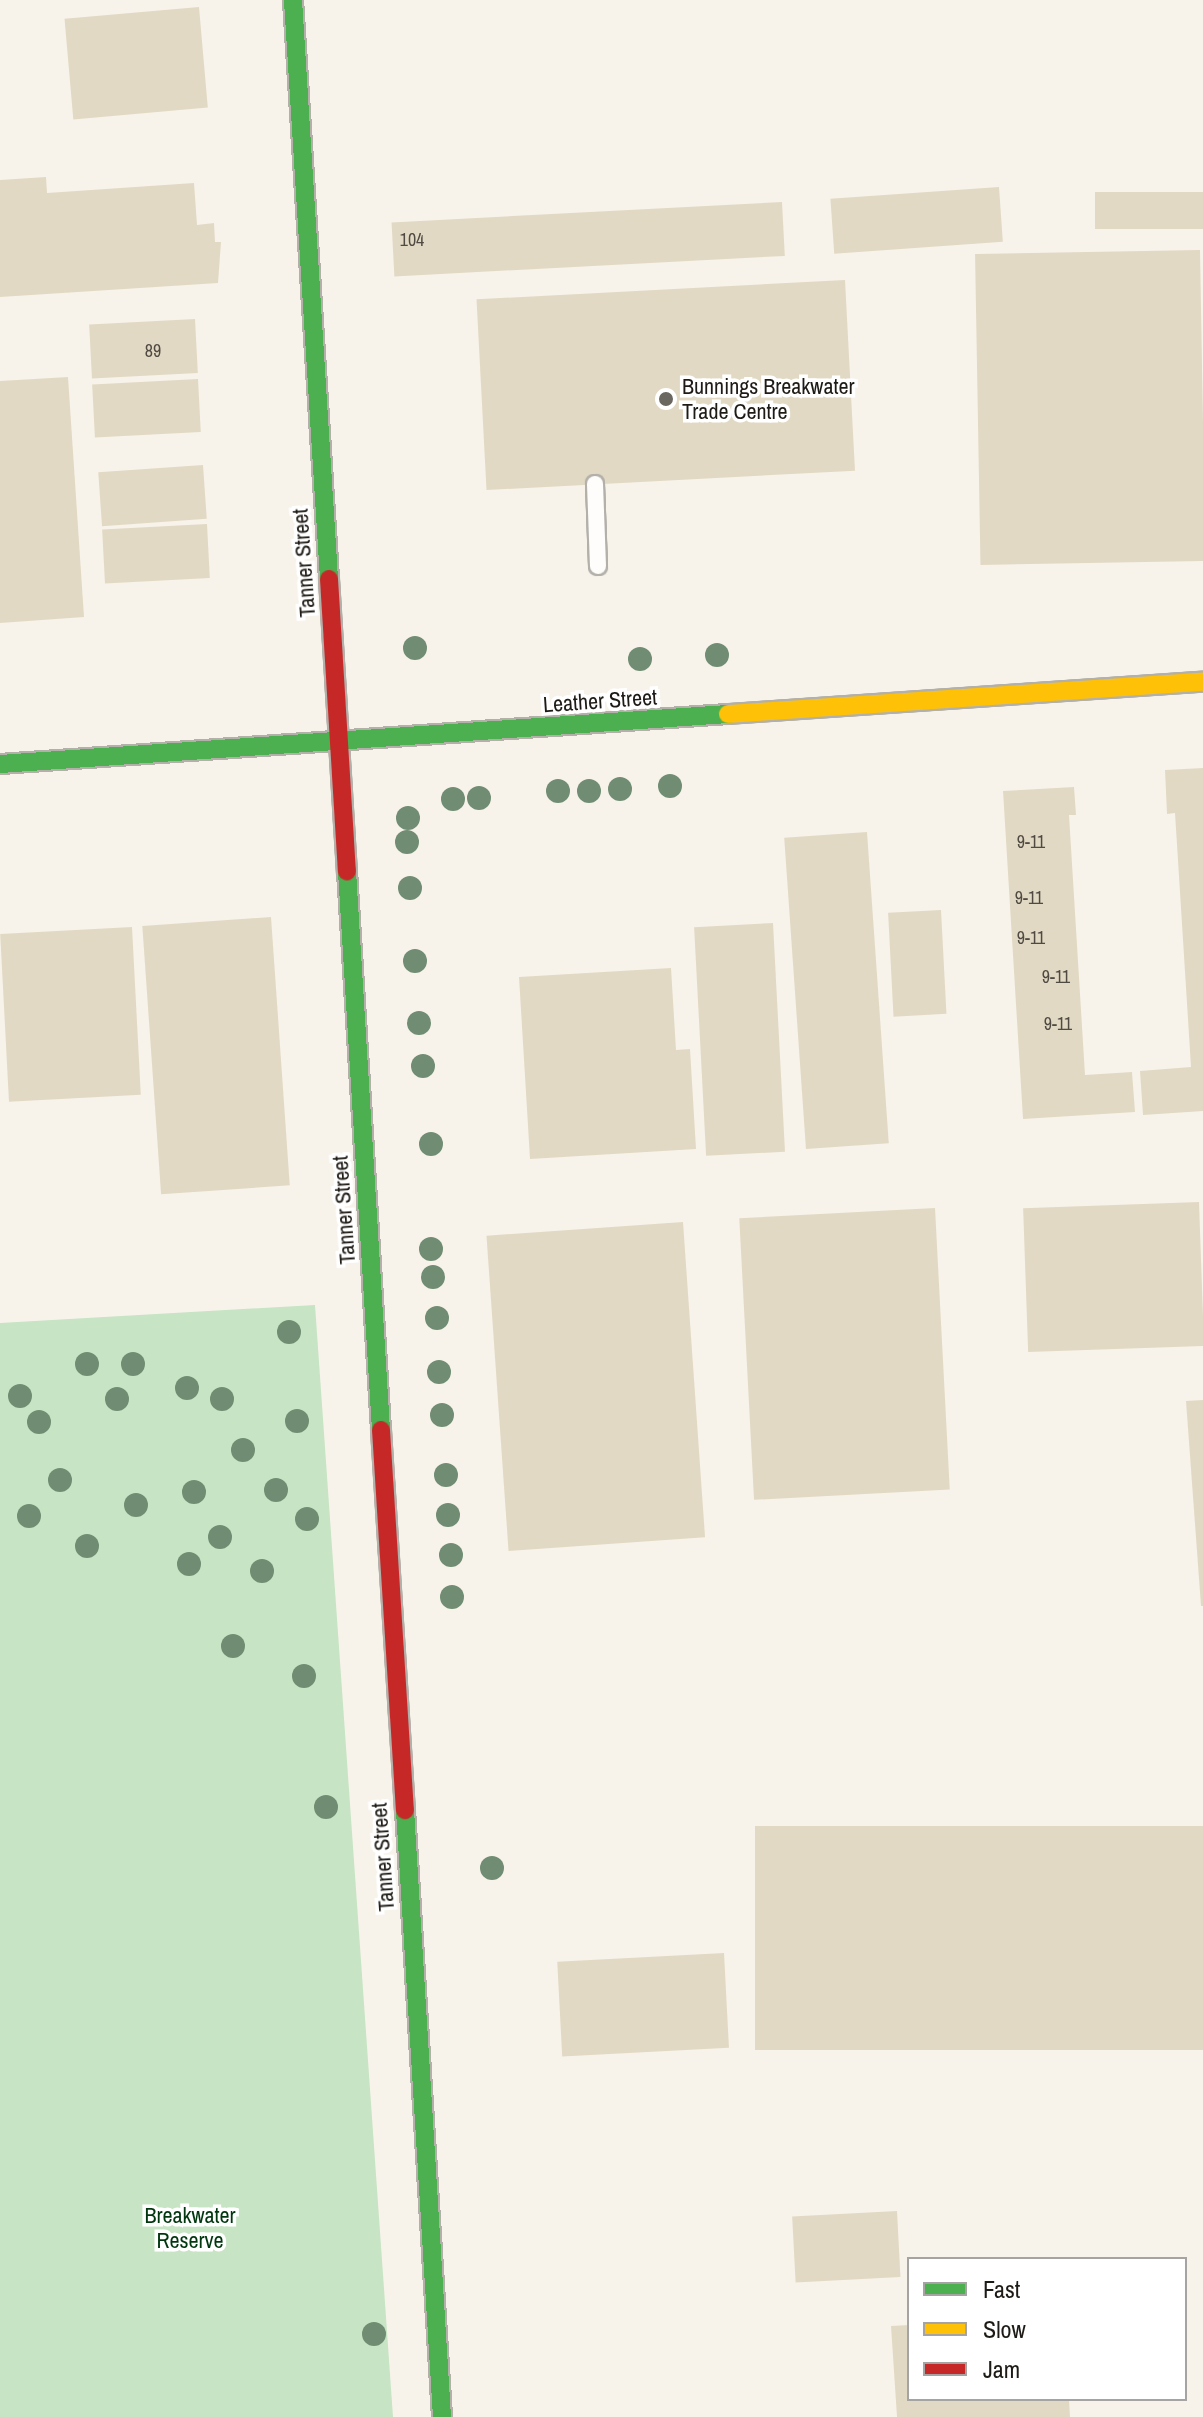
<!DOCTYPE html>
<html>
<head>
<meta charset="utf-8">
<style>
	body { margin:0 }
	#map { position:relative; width:1203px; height:2417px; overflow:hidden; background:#f7f3eb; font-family:"Archivo Narrow",sans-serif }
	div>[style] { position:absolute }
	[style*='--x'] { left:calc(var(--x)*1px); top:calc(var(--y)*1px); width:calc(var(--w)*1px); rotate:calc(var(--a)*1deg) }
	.green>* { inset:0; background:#c7e4c4 }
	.building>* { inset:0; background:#e2d9c4; transform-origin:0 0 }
	.roads { filter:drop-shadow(2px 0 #b3b0aa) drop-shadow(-2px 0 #b3b0aa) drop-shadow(0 2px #b3b0aa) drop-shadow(0 -2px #b3b0aa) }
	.lane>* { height:16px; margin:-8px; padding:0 8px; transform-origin:8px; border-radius:8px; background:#fefdfc }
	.fast>* { height:18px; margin:-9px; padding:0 9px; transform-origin:9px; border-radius:9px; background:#4caf50 }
	.slow>* { height:18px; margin:-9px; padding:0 9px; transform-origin:9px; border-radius:9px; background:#ffc107 }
	.jam>* { height:18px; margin:-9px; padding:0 9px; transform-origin:9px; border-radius:9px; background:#c62828 }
	.trees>* { width:24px; height:24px; margin:-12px; border-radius:50%; background:#708c72 }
	.dots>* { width:22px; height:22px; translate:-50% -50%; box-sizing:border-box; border:4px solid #fff; border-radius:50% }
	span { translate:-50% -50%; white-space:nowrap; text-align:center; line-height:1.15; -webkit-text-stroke:7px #fff; paint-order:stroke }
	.number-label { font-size:18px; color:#4f4a42 }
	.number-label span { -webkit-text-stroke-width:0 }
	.poi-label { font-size:22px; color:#1e1b16 }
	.left { translate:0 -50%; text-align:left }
	.street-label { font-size:22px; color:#1e1b16 }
	.park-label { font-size:22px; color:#01370f }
	.legend { position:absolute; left:907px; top:2257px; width:280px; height:144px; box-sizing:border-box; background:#fff; border:2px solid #a5a4a2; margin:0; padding:10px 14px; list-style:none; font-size:24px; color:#1e1b16 }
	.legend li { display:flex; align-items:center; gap:16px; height:40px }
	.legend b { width:40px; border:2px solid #a5a4a2 }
</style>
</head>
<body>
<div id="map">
	<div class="green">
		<i style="clip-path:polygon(315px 1305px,393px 2417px,0 2417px,0 1323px)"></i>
	</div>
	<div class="building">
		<i style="left:199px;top:7px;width:101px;height:135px;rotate:85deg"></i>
		<i style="clip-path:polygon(46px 177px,47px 193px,194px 183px,197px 225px,214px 223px,215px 242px,221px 242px,218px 283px,0 297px,0 180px)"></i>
		<i style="left:999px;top:187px;width:55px;height:169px;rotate:86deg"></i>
		<i style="left:1203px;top:192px;width:37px;height:108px;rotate:90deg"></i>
		<i style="left:782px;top:202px;width:54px;height:391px;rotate:87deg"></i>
		<i style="left:1200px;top:250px;width:311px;height:225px;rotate:89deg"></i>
		<i style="left:845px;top:280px;width:191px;height:369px;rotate:87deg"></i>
		<i style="left:195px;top:319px;width:54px;height:106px;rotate:87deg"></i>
		<i style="clip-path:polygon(68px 377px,84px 617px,0 623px,0 381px)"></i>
		<i style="left:198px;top:379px;width:53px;height:106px;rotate:87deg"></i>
		<i style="left:203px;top:465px;width:54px;height:105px;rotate:86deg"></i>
		<i style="left:207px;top:524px;width:54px;height:105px;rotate:87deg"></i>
		<i style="clip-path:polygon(1203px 768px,1203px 1111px,1143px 1115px,1140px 1071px,1191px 1067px,1175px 813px,1167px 814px,1165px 770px)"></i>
		<i style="clip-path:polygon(1074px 787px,1076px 815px,1069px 815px,1085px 1075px,1132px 1072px,1135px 1112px,1023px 1119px,1003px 791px)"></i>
		<i style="left:867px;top:832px;width:312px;height:83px;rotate:86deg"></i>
		<i style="left:941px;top:910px;width:104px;height:53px;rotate:87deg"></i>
		<i style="left:271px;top:917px;width:269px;height:129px;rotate:86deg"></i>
		<i style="left:773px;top:923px;width:229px;height:79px;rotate:87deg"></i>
		<i style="left:132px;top:927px;width:168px;height:132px;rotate:87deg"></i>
		<i style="clip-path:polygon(671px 968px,676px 1050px,690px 1049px,696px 1149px,530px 1159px,519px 977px)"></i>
		<i style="left:1199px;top:1202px;width:144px;height:176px;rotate:88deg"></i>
		<i style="left:935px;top:1208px;width:282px;height:196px;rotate:87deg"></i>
		<i style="left:683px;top:1222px;width:316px;height:197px;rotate:86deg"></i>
		<i style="clip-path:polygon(1203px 1400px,1203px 1606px,1201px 1606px,1186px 1401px)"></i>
		<i style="left:1203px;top:1826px;width:224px;height:448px;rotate:90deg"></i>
		<i style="left:724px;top:1953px;width:95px;height:167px;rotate:87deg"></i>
		<i style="left:897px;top:2211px;width:66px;height:105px;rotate:87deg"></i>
		<i style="clip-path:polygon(909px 2325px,909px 2399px,1069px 2399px,1070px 2417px,897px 2417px,891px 2326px)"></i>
	</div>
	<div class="roads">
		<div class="lane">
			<i style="--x:595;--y:484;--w:82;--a:87.9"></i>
		</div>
		<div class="fast">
			<i style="--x:293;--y:0;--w:580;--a:86.44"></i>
			<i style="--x:0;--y:764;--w:730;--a:-3.93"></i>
			<i style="--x:347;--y:871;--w:560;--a:86.52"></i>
			<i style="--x:405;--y:1810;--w:608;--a:86.51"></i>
		</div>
		<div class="slow">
			<i style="--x:728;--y:714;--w:476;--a:-3.9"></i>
		</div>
		<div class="jam">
			<i style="--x:329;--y:579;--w:293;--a:86.5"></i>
			<i style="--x:381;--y:1430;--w:381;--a:86.4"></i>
		</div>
	</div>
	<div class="trees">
		<i style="left:415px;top:648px"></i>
		<i style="left:717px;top:655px"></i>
		<i style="left:640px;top:659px"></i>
		<i style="left:670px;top:786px"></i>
		<i style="left:620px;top:789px"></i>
		<i style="left:558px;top:791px"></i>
		<i style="left:589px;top:791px"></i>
		<i style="left:479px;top:798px"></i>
		<i style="left:453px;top:799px"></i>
		<i style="left:408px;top:818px"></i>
		<i style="left:407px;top:842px"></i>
		<i style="left:410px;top:888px"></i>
		<i style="left:415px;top:961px"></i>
		<i style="left:419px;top:1023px"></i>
		<i style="left:423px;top:1066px"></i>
		<i style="left:431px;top:1144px"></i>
		<i style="left:431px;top:1249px"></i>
		<i style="left:433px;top:1277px"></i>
		<i style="left:437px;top:1318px"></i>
		<i style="left:289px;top:1332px"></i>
		<i style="left:87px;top:1364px"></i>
		<i style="left:133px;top:1364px"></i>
		<i style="left:439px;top:1372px"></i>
		<i style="left:187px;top:1388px"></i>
		<i style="left:20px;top:1396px"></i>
		<i style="left:117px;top:1399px"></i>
		<i style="left:222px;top:1399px"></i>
		<i style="left:442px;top:1415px"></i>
		<i style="left:297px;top:1421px"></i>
		<i style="left:39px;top:1422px"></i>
		<i style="left:243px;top:1450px"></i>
		<i style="left:446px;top:1475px"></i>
		<i style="left:60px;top:1480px"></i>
		<i style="left:276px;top:1490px"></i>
		<i style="left:194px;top:1492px"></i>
		<i style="left:136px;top:1505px"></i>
		<i style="left:448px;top:1515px"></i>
		<i style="left:29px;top:1516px"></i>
		<i style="left:307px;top:1519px"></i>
		<i style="left:220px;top:1537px"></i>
		<i style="left:87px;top:1546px"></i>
		<i style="left:451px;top:1555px"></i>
		<i style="left:189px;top:1564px"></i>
		<i style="left:262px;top:1571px"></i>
		<i style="left:452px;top:1597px"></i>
		<i style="left:233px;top:1646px"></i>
		<i style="left:304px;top:1676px"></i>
		<i style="left:326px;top:1807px"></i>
		<i style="left:492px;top:1868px"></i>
		<i style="left:374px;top:2334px"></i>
	</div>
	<div class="dots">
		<i style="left:666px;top:399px;background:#6a6761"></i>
	</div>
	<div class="number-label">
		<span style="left:412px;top:240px">104</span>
		<span style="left:153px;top:351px">89</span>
		<span style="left:1031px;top:842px">9-11</span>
		<span style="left:1029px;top:898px">9-11</span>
		<span style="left:1031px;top:938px">9-11</span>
		<span style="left:1056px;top:977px">9-11</span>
		<span style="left:1058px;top:1024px">9-11</span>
	</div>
	<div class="poi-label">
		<span class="left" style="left:682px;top:399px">Bunnings Breakwater<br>Trade Centre</span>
	</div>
	<div class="street-label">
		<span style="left:304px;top:563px;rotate:-94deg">Tanner Street</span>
		<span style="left:600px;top:701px;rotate:-4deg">Leather Street</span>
		<span style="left:344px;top:1210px;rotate:-94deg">Tanner Street</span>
		<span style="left:383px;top:1857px;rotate:-94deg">Tanner Street</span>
	</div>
	<div class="park-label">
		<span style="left:190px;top:2228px">Breakwater<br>Reserve</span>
	</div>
	<ul class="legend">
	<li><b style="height:10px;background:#4caf50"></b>Fast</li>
	<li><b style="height:10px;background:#ffc107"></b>Slow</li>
	<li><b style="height:10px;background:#c62828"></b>Jam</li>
	</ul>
</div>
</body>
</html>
